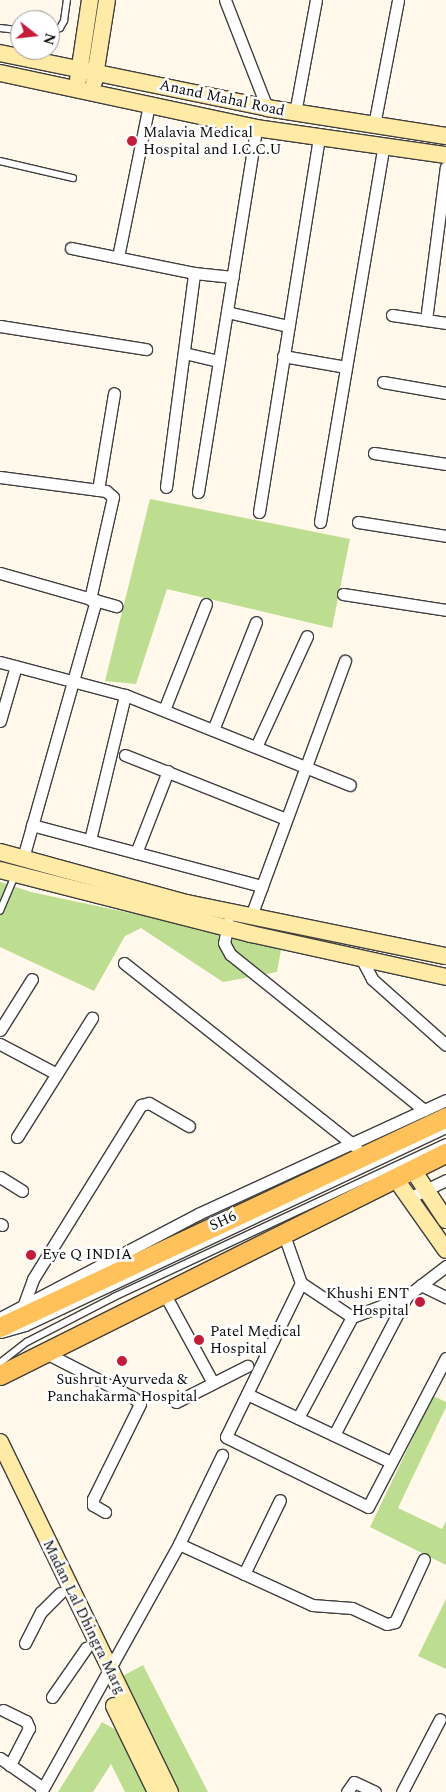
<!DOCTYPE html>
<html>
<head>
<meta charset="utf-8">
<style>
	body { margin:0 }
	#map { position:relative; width:446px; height:1792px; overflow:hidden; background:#fff8eb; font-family:Spectral,serif }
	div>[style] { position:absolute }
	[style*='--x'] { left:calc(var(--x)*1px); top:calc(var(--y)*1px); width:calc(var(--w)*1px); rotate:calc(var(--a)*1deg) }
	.forest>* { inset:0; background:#bdde90 }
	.roads { filter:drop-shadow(1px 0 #3f3f3f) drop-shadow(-1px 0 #3f3f3f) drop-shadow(0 1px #3f3f3f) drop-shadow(0 -1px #3f3f3f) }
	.lane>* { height:5.5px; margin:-2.75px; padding:0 2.75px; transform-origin:2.75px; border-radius:2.75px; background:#fff }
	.street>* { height:11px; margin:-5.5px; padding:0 5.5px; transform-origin:5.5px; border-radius:5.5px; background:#fff }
	.secondary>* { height:16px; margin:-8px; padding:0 8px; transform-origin:8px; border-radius:8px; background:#ffeaa6 }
	.primary>* { height:19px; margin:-9.5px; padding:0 9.5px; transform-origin:9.5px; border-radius:9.5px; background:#ffc25b }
	.dots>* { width:14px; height:14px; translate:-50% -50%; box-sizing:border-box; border:2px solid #fff; border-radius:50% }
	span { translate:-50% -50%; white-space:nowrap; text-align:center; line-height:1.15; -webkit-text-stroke:5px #fff; paint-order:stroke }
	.street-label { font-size:15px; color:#0c0c0c }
	.poi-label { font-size:15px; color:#0c0c0c }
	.left { translate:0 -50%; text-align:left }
	.right { translate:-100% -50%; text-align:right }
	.north { position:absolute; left:10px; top:10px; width:50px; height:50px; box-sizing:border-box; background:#fff; border:1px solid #9e9e9e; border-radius:50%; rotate:106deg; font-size:14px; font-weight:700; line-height:20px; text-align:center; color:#0c0c0c }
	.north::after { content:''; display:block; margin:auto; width:18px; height:22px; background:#c51a38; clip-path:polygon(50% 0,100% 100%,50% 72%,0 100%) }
</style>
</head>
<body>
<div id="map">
	<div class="forest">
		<i style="clip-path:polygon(150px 499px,350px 539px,332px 628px,167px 589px,136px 684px,105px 681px)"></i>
		<i style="clip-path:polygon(0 882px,31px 892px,182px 924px,281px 950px,277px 972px,223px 982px,141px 928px,125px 936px,94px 991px,0 947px)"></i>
		<i style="clip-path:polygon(433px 1396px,446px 1402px,446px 1407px,398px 1508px,442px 1529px,446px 1521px,446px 1565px,370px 1527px)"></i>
		<i style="clip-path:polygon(446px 1599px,446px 1669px,418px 1656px)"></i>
		<i style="clip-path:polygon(143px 1665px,208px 1792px,177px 1792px,121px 1677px)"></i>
		<i style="clip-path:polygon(102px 1722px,123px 1734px,150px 1792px,125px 1792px,111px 1764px,93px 1792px,58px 1792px)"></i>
	</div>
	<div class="roads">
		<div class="lane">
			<i style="--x:0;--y:28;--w:20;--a:6"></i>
			<i style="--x:50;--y:33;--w:11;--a:-27"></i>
			<i style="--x:60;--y:28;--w:8;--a:-60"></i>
			<i style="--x:64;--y:21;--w:21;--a:-82"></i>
			<i style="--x:0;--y:161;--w:75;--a:13.1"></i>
			<i style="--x:0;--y:911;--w:38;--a:-67"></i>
			<i style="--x:2;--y:1335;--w:25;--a:-16"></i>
			<i style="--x:26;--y:1328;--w:464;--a:-25.2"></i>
			<i style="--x:0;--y:1363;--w:34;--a:-38"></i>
			<i style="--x:27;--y:1342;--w:98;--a:-27.3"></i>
			<i style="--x:114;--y:1297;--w:366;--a:-25"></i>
		</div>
		<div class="street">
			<i style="--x:225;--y:0;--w:116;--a:68.7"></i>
			<i style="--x:295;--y:113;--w:115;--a:-79.5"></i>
			<i style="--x:374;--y:125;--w:127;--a:-79.1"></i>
			<i style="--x:71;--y:248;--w:126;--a:11.5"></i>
			<i style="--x:118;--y:257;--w:155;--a:-78.5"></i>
			<i style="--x:227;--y:312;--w:63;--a:12.9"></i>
			<i style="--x:392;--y:315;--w:55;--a:8.4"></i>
			<i style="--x:426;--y:320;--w:154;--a:-82.6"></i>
			<i style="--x:0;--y:326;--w:148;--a:9"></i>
			<i style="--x:184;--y:353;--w:36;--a:13"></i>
			<i style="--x:283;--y:356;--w:64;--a:9.9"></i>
			<i style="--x:383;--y:382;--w:64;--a:9.9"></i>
			<i style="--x:374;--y:453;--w:73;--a:8.7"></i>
			<i style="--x:0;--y:477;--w:107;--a:7.5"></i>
			<i style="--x:106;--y:491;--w:9;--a:41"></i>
			<i style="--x:113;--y:497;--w:105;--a:102.7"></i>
			<i style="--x:166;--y:487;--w:216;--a:-82.5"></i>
			<i style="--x:194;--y:273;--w:39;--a:6"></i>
			<i style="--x:98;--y:490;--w:98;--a:-80.6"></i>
			<i style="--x:198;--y:492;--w:369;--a:-80.9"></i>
			<i style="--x:259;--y:512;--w:380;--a:-80.9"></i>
			<i style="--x:320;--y:522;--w:382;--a:-80.4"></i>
			<i style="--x:358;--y:522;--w:89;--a:9"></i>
			<i style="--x:0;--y:573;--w:121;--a:15.9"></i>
			<i style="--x:343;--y:594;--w:104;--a:8.8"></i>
			<i style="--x:0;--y:662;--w:129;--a:14.8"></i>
			<i style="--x:125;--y:695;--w:242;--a:21.8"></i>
			<i style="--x:164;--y:710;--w:114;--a:-68.4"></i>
			<i style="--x:0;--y:721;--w:57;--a:-73.8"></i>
			<i style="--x:213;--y:730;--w:116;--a:-68.3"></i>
			<i style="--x:256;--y:747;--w:122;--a:-65.3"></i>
			<i style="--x:125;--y:755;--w:173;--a:21.7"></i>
			<i style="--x:32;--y:825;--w:238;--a:14.9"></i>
			<i style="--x:90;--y:840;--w:149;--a:-76.4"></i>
			<i style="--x:136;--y:853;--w:88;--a:-68.7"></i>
			<i style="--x:23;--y:858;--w:268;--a:-74.2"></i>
			<i style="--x:251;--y:916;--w:272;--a:-69.8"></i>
			<i style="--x:228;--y:923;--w:20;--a:101"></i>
			<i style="--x:224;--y:943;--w:13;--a:61"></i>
			<i style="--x:230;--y:954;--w:249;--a:38.8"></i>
			<i style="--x:361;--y:958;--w:24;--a:62"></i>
			<i style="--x:372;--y:979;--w:99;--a:41.7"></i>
			<i style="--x:124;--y:963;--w:296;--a:38.4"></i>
			<i style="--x:0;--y:1030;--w:60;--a:-57.9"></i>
			<i style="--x:0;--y:1044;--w:64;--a:27.8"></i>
			<i style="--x:17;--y:1137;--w:141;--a:-57.8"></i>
			<i style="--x:0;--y:1177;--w:26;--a:32"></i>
			<i style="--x:409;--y:1198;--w:41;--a:-25.9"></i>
			<i style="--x:0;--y:1224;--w:2;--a:27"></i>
			<i style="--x:284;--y:1235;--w:51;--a:70.5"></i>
			<i style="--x:446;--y:1266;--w:49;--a:142.4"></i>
			<i style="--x:407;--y:1296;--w:59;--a:159.1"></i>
			<i style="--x:352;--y:1317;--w:61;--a:-146.3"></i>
			<i style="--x:301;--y:1283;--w:171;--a:116"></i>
			<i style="--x:226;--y:1437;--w:158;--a:26.2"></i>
			<i style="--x:368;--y:1507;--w:168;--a:-62.4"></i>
			<i style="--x:421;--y:1285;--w:28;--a:26"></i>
			<i style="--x:164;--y:1293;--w:102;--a:61.4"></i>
			<i style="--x:24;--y:1304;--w:27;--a:-70"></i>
			<i style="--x:33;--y:1279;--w:205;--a:-58.2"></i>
			<i style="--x:141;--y:1105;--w:8;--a:-14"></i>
			<i style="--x:149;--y:1103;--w:46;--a:29.9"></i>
			<i style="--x:0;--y:1318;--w:224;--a:-27.7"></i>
			<i style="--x:198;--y:1214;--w:273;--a:-24.7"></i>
			<i style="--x:44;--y:1352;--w:101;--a:27.1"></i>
			<i style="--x:134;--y:1398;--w:8;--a:45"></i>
			<i style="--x:140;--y:1404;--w:106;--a:116.3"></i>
			<i style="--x:93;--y:1499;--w:6;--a:90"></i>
			<i style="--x:93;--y:1505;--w:14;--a:30"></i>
			<i style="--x:247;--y:1394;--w:159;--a:25.3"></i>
			<i style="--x:176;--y:1402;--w:80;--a:-26.9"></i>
			<i style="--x:298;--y:1418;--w:115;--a:-61.9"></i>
			<i style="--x:334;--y:1435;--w:157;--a:-62.3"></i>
			<i style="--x:179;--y:1544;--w:99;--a:-64.2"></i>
			<i style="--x:244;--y:1574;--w:82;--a:-64.1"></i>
			<i style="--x:25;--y:1643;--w:35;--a:-63"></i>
			<i style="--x:41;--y:1612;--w:27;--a:-45"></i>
			<i style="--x:52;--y:1697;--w:60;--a:-55.2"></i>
			<i style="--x:3;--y:1710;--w:25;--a:26"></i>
			<i style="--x:26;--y:1721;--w:8;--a:67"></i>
			<i style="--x:29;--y:1728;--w:42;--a:117.2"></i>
			<i style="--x:0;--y:1758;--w:52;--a:34.9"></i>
			<i style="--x:41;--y:1792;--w:284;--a:-60.9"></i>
			<i style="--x:179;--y:1544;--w:146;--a:24.6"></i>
			<i style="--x:312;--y:1605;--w:40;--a:4.3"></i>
			<i style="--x:352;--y:1608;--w:38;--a:25"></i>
			<i style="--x:387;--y:1624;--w:8;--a:-14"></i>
			<i style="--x:395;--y:1622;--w:69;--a:-65.3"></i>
			<i style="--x:347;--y:1792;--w:12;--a:-55"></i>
			<i style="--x:354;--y:1782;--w:23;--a:25"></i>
			<i style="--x:402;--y:1792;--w:82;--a:-62.5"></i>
		</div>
		<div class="secondary">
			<i style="--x:0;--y:53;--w:273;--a:11.6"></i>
			<i style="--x:267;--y:108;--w:181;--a:8.9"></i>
			<i style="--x:0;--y:73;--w:262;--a:12.1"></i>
			<i style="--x:256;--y:128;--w:192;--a:8.1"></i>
			<i style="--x:78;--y:80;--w:81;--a:-81.5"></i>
			<i style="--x:94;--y:82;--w:83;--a:-81"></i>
			<i style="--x:0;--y:852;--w:194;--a:15.3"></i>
			<i style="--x:187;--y:903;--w:264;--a:11.6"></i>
			<i style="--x:0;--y:870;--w:259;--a:14.3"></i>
			<i style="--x:251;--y:934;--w:200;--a:12.4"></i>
			<i style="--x:413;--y:1170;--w:60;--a:56.6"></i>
			<i style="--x:395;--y:1178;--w:88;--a:54.7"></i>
			<i style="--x:0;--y:1442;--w:389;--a:64.1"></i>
			<i style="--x:114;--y:1706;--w:96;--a:64"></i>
		</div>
		<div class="primary">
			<i style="--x:0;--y:1327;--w:493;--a:-25.2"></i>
			<i style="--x:0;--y:1375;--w:498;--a:-26.5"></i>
		</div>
	</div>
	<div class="dots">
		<i style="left:132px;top:141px;background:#c51a38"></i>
		<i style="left:31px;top:1255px;background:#c51a38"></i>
		<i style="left:420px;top:1302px;background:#c51a38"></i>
		<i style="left:199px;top:1340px;background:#c51a38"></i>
		<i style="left:122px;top:1361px;background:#c51a38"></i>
	</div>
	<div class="street-label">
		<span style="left:222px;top:98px;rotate:12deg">Anand Mahal Road</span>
		<span style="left:223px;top:1221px;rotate:-25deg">SH6</span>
		<span style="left:84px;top:1617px;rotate:64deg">Madan Lal Dhingra Marg</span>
	</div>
	<div class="poi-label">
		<span class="left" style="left:143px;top:141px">Malavia Medical<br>Hospital and I.C.C.U</span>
		<span class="left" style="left:42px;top:1255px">Eye Q INDIA</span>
		<span class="right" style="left:409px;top:1302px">Khushi ENT<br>Hospital</span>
		<span class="left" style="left:210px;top:1340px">Patel Medical<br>Hospital</span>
		<span style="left:122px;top:1388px">Sushrut Ayurveda &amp;<br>Panchakarma Hospital</span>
	</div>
	<div class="north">N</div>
</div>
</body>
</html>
